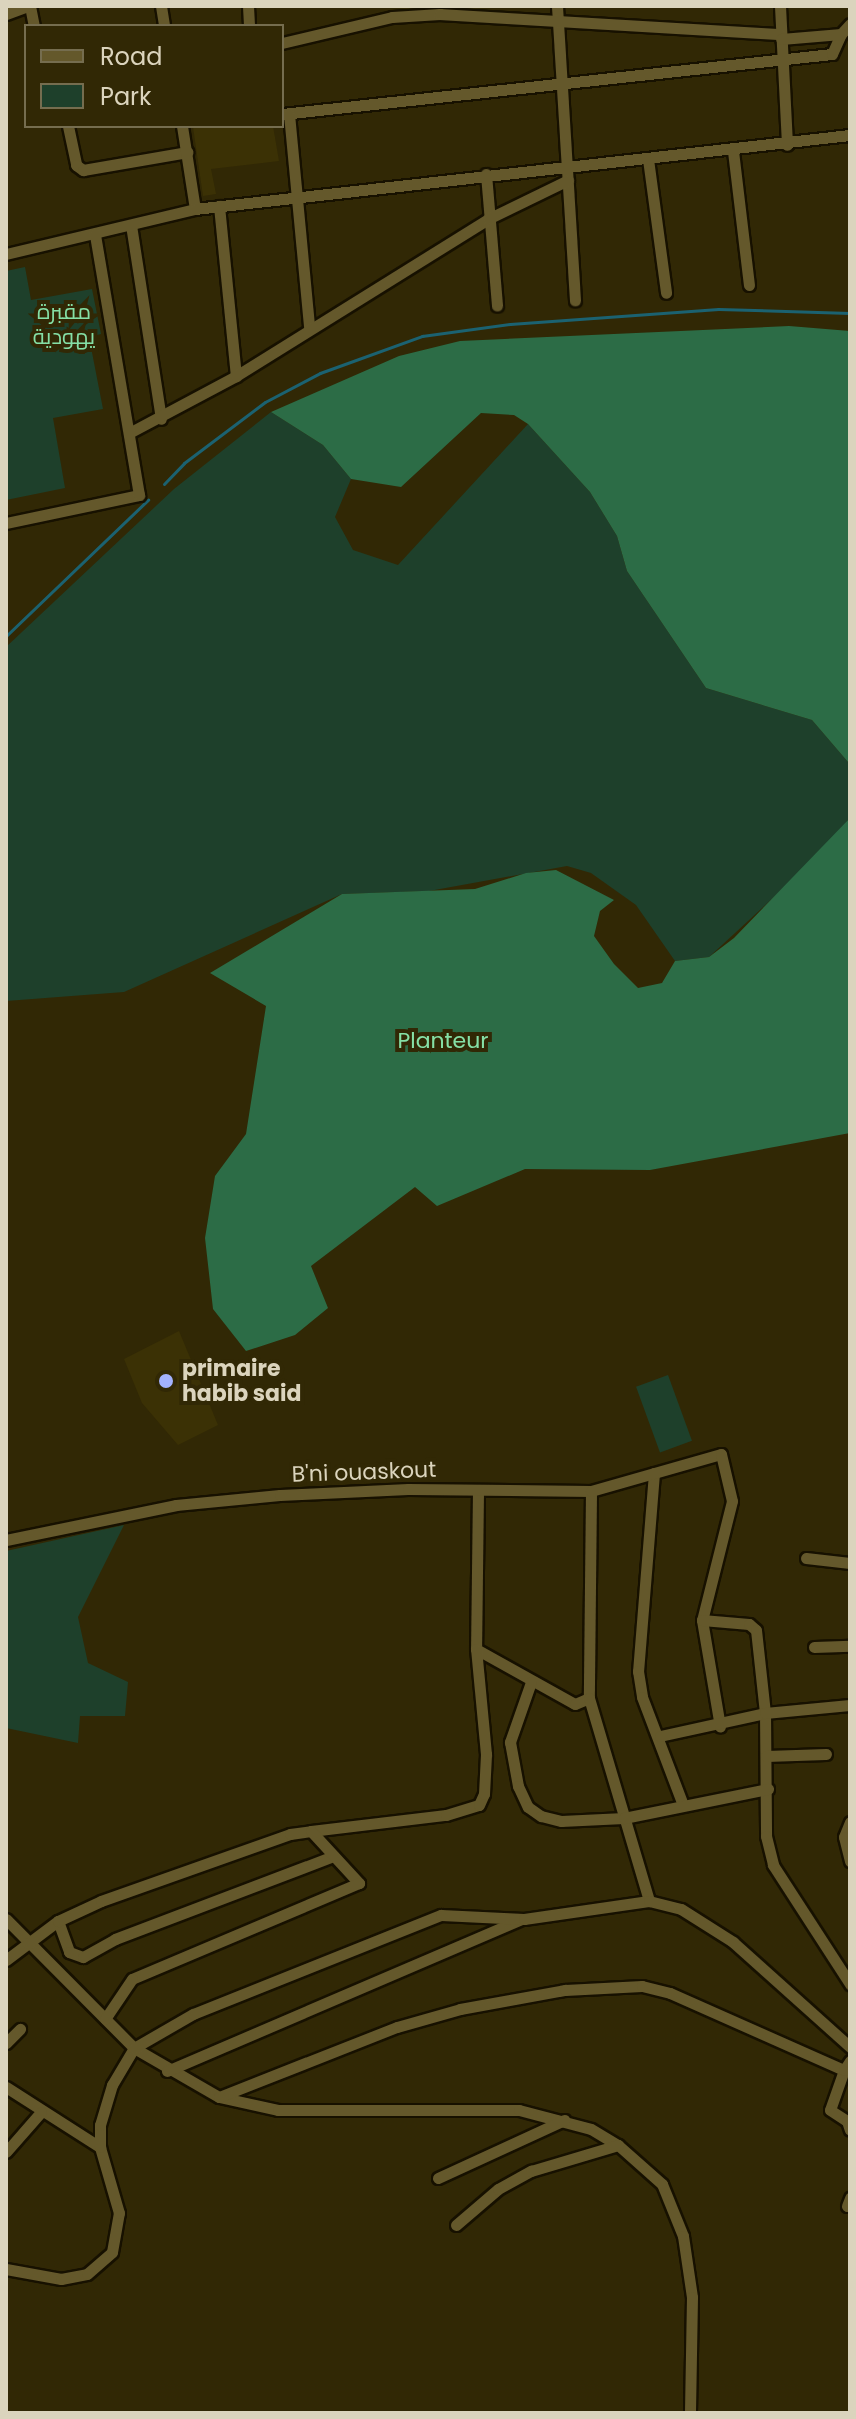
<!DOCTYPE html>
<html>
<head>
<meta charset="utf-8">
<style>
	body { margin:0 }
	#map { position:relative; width:856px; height:2419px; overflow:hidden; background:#312805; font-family:Poppins,Cairo,sans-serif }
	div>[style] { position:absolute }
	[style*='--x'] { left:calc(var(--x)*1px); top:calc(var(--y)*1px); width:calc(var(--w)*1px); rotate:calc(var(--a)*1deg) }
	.built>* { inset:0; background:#3b3105 }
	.green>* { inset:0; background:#1e402b; transform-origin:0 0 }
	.forest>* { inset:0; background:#2c6c46 }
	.stream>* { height:3px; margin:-1.5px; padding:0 1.5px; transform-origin:1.5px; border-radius:1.5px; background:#1b6271 }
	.roads { filter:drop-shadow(2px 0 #171100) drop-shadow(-2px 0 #171100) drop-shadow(0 2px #171100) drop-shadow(0 -2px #171100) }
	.minor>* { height:11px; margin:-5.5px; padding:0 5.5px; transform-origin:5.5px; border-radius:5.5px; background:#64582b }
	.dots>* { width:22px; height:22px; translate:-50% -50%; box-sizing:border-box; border:4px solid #312805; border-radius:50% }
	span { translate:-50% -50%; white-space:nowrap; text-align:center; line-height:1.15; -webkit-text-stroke:8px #312805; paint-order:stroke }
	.park-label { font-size:22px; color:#85e0a6 }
	.poi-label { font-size:22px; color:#dbd4bd; font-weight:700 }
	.left { translate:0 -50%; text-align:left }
	.street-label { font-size:22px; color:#dbd4bd }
	.frame { position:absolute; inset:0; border:8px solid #dbd4bd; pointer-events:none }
	.legend { position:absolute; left:24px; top:24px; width:260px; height:104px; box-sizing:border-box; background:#312805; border:2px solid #756d4f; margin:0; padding:10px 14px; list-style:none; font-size:24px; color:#dbd4bd }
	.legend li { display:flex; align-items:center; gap:16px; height:40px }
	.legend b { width:40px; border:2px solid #756d4f }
</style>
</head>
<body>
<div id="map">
	<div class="built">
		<i style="clip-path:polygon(273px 126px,279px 161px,211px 169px,216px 194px,203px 196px,193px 127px)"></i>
		<i style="clip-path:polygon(179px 1331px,218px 1425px,178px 1445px,142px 1403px,124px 1359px)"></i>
	</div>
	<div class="green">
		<i style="clip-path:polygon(25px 267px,31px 300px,92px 289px,101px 334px,89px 337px,103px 409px,53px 418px,65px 488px,6px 500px,6px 271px)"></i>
		<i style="clip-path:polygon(271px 412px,323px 445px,351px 479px,335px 517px,353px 550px,398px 565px,528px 424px,590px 492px,617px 536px,627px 571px,706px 688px,812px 720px,848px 762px,850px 818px,814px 860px,709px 957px,675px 961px,636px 905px,591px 873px,567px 866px,429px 891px,342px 894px,124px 992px,6px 1001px,6px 647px,174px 489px)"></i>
		<i style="left:668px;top:1375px;width:70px;height:34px;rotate:70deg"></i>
		<i style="clip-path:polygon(124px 1525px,78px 1617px,88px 1663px,128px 1682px,125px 1716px,80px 1716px,78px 1743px,6px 1728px,6px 1551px)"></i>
	</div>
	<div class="forest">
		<i style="clip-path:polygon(789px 326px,850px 331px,850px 812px,848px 762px,812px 720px,706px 688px,627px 571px,617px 536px,590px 492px,528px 424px,514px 415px,481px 413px,401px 487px,351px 479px,323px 445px,271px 412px,399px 356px,460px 341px)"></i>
		<i style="clip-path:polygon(850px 818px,850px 1133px,650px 1170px,525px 1169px,437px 1206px,415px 1187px,311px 1266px,328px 1308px,295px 1335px,246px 1351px,213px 1309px,205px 1238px,215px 1176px,246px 1134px,266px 1006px,210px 973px,342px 894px,475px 889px,526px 873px,556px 870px,614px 900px,600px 911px,594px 936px,614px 964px,638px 988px,662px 983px,675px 961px,709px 957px,734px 938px)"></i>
	</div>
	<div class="stream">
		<i style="--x:164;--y:484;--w:29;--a:-46"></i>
		<i style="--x:184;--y:463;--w:101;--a:-37"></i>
		<i style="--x:265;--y:402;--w:62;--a:-27.8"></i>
		<i style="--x:320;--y:373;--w:109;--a:-19.9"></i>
		<i style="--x:422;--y:336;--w:89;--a:-7.8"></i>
		<i style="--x:510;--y:324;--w:209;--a:-4.1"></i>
		<i style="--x:718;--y:309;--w:132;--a:1.7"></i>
		<i style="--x:6;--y:636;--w:197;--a:-43.8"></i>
	</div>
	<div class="roads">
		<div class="minor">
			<i style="--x:30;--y:6;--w:20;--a:79"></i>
			<i style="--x:161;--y:6;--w:20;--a:81"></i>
			<i style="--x:248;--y:6;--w:20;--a:87"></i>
			<i style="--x:557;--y:6;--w:295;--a:86.5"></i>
			<i style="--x:780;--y:6;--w:139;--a:87.1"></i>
			<i style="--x:6;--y:14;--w:23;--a:-20"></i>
			<i style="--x:841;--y:34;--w:13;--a:-48"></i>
			<i style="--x:282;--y:43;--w:113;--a:-13.3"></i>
			<i style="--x:392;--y:17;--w:48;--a:-3.6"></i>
			<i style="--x:440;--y:14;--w:341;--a:3.4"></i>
			<i style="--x:282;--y:114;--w:553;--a:-6.23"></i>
			<i style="--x:832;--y:54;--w:22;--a:-66"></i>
			<i style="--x:841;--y:34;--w:60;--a:175.2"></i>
			<i style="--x:289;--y:114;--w:214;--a:84.6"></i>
			<i style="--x:68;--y:126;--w:40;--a:78"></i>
			<i style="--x:76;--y:165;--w:9;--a:36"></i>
			<i style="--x:83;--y:170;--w:106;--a:-9.8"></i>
			<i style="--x:182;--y:126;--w:84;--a:81.1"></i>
			<i style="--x:733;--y:151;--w:135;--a:83.2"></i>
			<i style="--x:648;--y:159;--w:135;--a:82.3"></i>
			<i style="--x:486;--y:174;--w:132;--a:85.2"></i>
			<i style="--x:219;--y:206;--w:171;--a:84.3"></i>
			<i style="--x:131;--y:225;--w:196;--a:81.2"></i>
			<i style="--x:6;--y:254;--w:194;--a:-13.4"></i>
			<i style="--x:195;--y:209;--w:659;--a:-6.45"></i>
			<i style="--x:129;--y:433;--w:121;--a:-28"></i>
			<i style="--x:236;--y:376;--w:297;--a:-31.9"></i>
			<i style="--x:488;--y:219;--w:89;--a:-26"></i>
			<i style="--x:6;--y:523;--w:136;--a:-11.9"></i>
			<i style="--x:139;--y:495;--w:265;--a:-99.6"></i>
			<i style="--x:654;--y:1473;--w:199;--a:94.6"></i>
			<i style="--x:638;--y:1671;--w:26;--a:81"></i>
			<i style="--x:642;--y:1697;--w:116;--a:69.2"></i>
			<i style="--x:478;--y:1490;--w:159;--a:90.7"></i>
			<i style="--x:476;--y:1649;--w:113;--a:29.1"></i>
			<i style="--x:575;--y:1704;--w:15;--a:-23"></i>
			<i style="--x:591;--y:1491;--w:207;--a:90.6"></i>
			<i style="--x:589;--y:1698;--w:212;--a:73.5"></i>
			<i style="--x:6;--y:1540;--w:174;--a:-11.6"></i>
			<i style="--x:176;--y:1505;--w:104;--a:-5.5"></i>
			<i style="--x:280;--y:1495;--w:128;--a:-2.7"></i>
			<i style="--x:408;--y:1489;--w:183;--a:0.6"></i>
			<i style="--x:591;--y:1491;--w:135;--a:-15.9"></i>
			<i style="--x:721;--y:1454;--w:48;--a:76.8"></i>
			<i style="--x:732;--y:1501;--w:123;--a:104.1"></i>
			<i style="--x:702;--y:1620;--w:108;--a:80.4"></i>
			<i style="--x:806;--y:1558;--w:44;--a:6.5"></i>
			<i style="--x:702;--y:1620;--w:47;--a:4.9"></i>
			<i style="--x:749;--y:1624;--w:9;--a:41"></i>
			<i style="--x:756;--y:1630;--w:83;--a:83.8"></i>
			<i style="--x:765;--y:1713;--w:123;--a:89.5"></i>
			<i style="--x:766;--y:1836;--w:30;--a:76"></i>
			<i style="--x:773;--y:1865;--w:142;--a:57.1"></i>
			<i style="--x:814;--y:1647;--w:36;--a:-2"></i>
			<i style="--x:531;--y:1682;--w:64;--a:109.3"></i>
			<i style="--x:510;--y:1742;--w:45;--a:79.7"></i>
			<i style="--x:518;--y:1786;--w:23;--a:65"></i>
			<i style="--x:528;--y:1807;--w:16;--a:35"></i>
			<i style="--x:541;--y:1816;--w:21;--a:14"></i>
			<i style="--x:561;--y:1821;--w:63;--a:-2.7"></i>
			<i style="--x:624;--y:1818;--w:147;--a:-11.4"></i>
			<i style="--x:660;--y:1736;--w:107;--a:-12.4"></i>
			<i style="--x:765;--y:1713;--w:85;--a:-5.4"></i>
			<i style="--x:766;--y:1756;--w:60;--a:-1.9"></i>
			<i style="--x:850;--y:1822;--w:16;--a:112"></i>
			<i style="--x:844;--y:1837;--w:25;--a:76"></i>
			<i style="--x:311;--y:1831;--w:136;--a:-6.8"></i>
			<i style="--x:446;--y:1815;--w:34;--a:-17"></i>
			<i style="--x:479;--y:1805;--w:12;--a:-66"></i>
			<i style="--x:484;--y:1794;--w:40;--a:-87.1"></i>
			<i style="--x:486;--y:1754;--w:105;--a:-95.4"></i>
			<i style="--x:6;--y:1919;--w:182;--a:45.2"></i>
			<i style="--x:134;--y:2048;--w:98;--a:30"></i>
			<i style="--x:219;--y:2097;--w:60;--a:12.4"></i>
			<i style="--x:278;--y:2110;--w:241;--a:0"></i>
			<i style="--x:519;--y:2110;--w:74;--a:14.8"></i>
			<i style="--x:591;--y:2129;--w:31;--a:31"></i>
			<i style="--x:618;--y:2145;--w:59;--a:41.6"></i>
			<i style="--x:662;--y:2184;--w:56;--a:68"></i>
			<i style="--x:683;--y:2236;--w:62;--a:81.6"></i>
			<i style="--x:692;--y:2297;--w:116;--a:91"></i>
			<i style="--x:58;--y:1921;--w:33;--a:70"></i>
			<i style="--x:69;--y:1952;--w:15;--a:20"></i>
			<i style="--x:83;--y:1957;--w:37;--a:-29"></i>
			<i style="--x:115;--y:1939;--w:234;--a:-20.8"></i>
			<i style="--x:6;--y:1960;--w:65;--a:-36.9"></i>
			<i style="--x:58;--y:1921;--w:47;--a:-24.9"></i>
			<i style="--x:101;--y:1901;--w:201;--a:-19.5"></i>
			<i style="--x:290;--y:1834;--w:21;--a:-8"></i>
			<i style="--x:311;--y:1831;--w:71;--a:47.3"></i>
			<i style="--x:359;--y:1883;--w:246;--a:157.1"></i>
			<i style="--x:132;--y:1979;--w:48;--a:124"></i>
			<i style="--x:6;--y:2043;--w:20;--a:-45"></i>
			<i style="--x:844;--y:2070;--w:42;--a:109.3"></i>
			<i style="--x:830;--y:2110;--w:20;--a:33"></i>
			<i style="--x:847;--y:2121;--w:9;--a:72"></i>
			<i style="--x:167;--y:2071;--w:384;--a:-23.2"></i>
			<i style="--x:6;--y:2087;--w:112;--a:32.6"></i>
			<i style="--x:219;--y:2097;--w:191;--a:-21.5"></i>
			<i style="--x:397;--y:2027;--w:66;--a:-15.9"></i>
			<i style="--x:460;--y:2009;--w:107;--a:-10.3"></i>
			<i style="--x:565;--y:1990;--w:77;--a:-3"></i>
			<i style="--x:642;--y:1986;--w:29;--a:14"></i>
			<i style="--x:670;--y:1993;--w:190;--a:23.9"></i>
			<i style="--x:844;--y:2070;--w:11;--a:-56"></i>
			<i style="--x:6;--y:2152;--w:53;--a:-48.8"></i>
			<i style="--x:438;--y:2178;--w:139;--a:-24.7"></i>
			<i style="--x:847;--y:2206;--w:9;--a:-69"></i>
			<i style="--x:456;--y:2225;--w:55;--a:-40.6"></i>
			<i style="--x:498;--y:2189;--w:38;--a:-29"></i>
			<i style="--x:531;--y:2171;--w:91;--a:-16.6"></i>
			<i style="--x:6;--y:2269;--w:56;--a:10.3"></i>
			<i style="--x:61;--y:2279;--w:26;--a:-11"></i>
			<i style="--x:87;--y:2274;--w:33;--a:-41"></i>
			<i style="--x:112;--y:2252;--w:40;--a:-80"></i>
			<i style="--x:119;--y:2213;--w:69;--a:-106.1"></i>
			<i style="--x:100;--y:2147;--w:22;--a:-90"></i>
			<i style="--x:100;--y:2125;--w:42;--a:-73.3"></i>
			<i style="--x:112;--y:2085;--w:43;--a:-59.3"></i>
			<i style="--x:134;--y:2048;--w:68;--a:-30"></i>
			<i style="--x:193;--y:2014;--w:267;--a:-21.8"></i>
			<i style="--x:441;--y:1915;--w:83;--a:2.8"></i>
			<i style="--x:524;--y:1919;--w:126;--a:-8.2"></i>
			<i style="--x:649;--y:1901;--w:33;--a:14"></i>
			<i style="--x:681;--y:1909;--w:62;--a:32.4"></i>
			<i style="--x:733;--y:1942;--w:157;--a:41.9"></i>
		</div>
	</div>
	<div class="dots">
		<i style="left:166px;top:1381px;background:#a3b2fd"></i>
	</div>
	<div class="park-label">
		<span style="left:64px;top:324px">مقبرة<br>يهودية</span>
		<span style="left:443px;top:1041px">Planteur</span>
	</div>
	<div class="poi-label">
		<span class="left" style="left:182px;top:1381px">primaire<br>habib said</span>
	</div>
	<div class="street-label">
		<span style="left:364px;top:1472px;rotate:-2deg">B'ni ouaskout</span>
	</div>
	<div class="frame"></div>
	<ul class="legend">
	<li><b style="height:10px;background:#64582b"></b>Road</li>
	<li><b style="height:22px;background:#1e402b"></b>Park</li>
	</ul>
</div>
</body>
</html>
